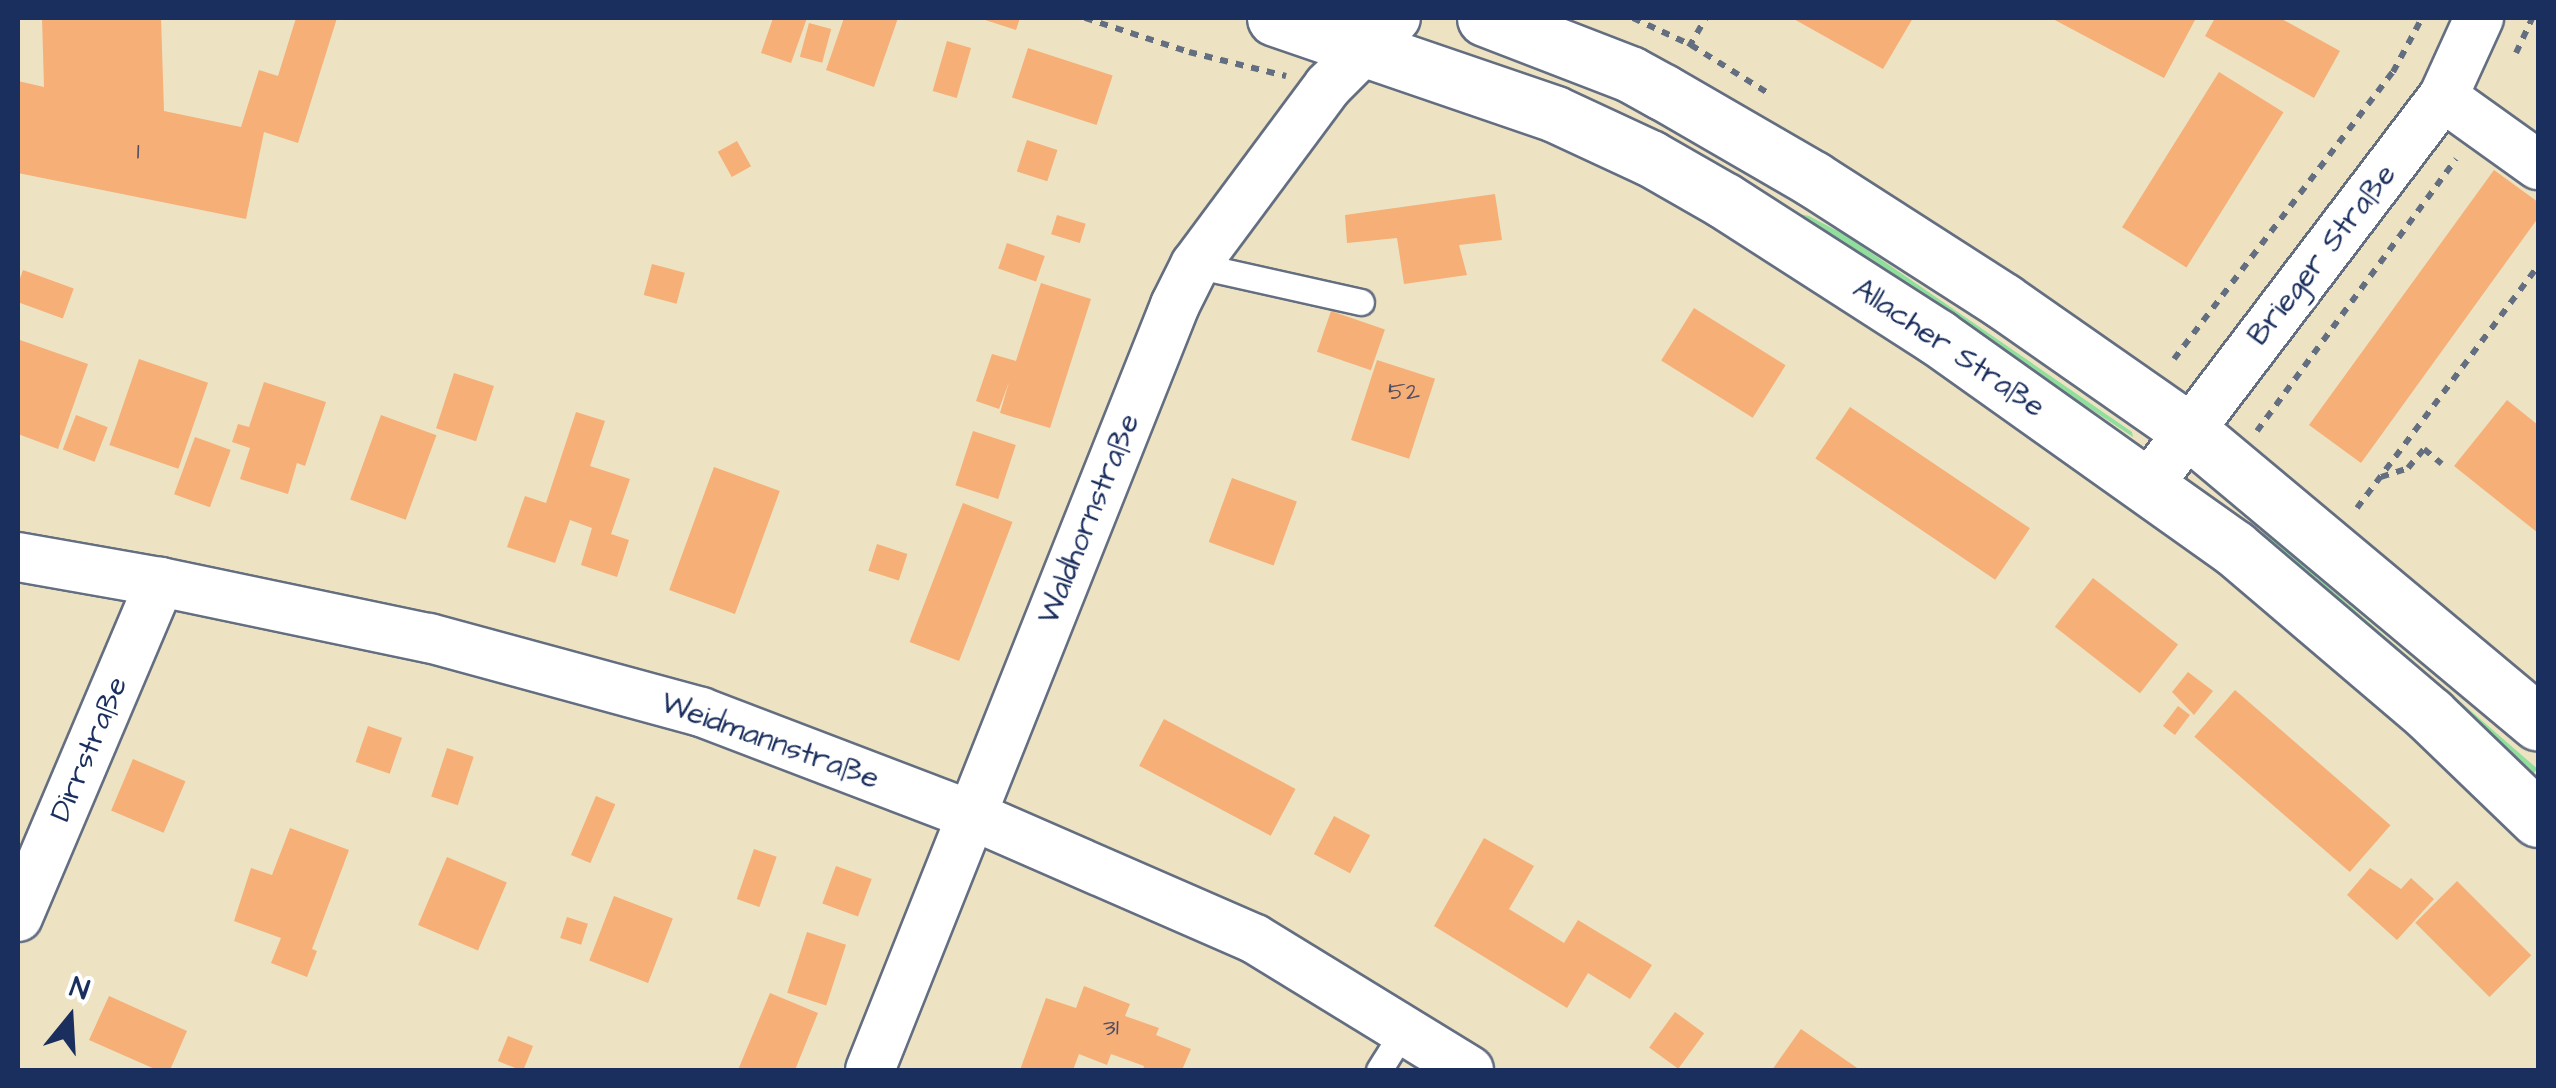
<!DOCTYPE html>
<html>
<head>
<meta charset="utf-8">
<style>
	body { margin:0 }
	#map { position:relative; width:2556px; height:1088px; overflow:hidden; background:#ede3c3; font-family:"Architects Daughter",sans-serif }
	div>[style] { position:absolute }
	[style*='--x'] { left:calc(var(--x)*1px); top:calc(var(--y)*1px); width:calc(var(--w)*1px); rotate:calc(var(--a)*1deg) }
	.green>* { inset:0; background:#90df9d; transform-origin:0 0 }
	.building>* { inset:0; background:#f5af77; transform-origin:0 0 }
	.path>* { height:6px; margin-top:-3px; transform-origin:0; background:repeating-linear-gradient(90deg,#646e81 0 8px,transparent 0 16px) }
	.roads { filter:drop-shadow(2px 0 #646e81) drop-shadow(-2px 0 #646e81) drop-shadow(0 2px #646e81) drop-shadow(0 -2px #646e81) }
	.service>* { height:25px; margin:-12.5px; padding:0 12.5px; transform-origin:12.5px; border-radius:12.5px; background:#fff }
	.minor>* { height:48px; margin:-24px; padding:0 24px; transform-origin:24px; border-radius:24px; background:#fff }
	.secondary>* { height:55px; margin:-27.5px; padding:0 27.5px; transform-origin:27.5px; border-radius:27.5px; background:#fff }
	span { translate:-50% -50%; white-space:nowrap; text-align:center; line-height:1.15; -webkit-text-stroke:8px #fff; paint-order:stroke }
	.number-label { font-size:25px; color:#524f64 }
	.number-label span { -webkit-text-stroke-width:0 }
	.street-label { font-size:30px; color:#1b2f5e }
	.frame { position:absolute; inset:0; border:20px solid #1b2f5e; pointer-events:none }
	.north { position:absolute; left:20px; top:968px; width:100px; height:100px; -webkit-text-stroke:8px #fff; paint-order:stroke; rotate:18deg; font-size:28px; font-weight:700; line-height:40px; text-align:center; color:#1b2f5e }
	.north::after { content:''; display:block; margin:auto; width:35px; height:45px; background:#1b2f5e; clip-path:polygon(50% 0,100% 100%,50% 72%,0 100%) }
</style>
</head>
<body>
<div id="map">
	<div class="green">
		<i style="clip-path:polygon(1764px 207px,1809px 216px,1847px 236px,2132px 432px,2133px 437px,1840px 243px)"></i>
		<i style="left:2265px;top:532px;width:361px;height:24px;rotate:41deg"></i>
	</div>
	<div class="building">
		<i style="clip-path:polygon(42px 18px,161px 18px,164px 111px,241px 127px,259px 70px,278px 76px,296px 18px,337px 18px,298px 143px,264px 132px,246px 219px,18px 173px,18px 81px,44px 87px)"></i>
		<i style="clip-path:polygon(773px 18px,807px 18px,791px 63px,761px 53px)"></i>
		<i style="clip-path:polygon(844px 18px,898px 18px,874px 87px,826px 70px)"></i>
		<i style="clip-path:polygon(979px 18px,1020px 18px,1016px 30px)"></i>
		<i style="clip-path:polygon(1792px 18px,1913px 18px,1883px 69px)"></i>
		<i style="clip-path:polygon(2051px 18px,2189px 18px,2195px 20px,2164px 78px)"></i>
		<i style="clip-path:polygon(2215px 18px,2280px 18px,2340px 51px,2314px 98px,2205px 36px)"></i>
		<i style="left:809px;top:23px;width:23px;height:35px;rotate:15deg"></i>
		<i style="left:947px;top:41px;width:25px;height:52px;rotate:16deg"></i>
		<i style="left:1028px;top:48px;width:89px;height:52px;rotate:18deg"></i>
		<i style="left:2219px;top:72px;width:76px;height:183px;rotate:32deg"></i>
		<i style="left:1027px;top:140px;width:32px;height:33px;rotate:18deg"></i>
		<i style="left:737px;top:141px;width:29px;height:22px;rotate:61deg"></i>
		<i style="clip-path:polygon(2494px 170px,2538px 202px,2538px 218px,2361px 463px,2309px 425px)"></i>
		<i style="clip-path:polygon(1495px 194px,1502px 240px,1459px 245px,1467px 275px,1404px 284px,1397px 238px,1347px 243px,1345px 215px)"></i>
		<i style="left:1057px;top:215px;width:30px;height:20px;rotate:17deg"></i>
		<i style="left:1007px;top:243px;width:40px;height:27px;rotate:19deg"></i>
		<i style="left:652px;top:264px;width:34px;height:32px;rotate:15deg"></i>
		<i style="left:23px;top:270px;width:54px;height:32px;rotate:20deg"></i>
		<i style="clip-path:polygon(1041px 283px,1091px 299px,1050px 428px,1000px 413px,1009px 382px,999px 409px,976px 401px,992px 354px,1016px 361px)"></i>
		<i style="left:1694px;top:308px;width:108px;height:62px;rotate:32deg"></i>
		<i style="left:1331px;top:311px;width:57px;height:43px;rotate:19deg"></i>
		<i style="clip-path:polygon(20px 340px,88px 364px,58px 449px,18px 434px)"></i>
		<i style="left:139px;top:359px;width:73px;height:91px;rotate:19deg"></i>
		<i style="left:1377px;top:360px;width:61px;height:84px;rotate:18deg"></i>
		<i style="left:454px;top:373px;width:42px;height:58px;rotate:18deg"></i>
		<i style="clip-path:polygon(264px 382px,326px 402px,305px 466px,297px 463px,288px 494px,240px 479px,250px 448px,232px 442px,238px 424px,249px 427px)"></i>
		<i style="clip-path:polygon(2507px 400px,2538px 425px,2538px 533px,2454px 466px)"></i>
		<i style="left:1850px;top:407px;width:217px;height:62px;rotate:34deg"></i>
		<i style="clip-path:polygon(576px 412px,605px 421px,590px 466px,630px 479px,611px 534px,629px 540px,617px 577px,581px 565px,592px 528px,570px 520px,555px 563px,507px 547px,525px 496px,546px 503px)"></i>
		<i style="left:76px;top:415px;width:34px;height:37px;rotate:21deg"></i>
		<i style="left:381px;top:415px;width:59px;height:90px;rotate:20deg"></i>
		<i style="left:973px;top:431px;width:45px;height:57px;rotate:18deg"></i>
		<i style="left:195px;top:437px;width:38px;height:61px;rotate:20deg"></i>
		<i style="left:714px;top:467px;width:70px;height:131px;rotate:20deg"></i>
		<i style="left:1232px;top:478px;width:69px;height:68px;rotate:20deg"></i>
		<i style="left:963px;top:503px;width:53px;height:149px;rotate:21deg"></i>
		<i style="left:877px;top:544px;width:32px;height:28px;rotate:18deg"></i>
		<i style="left:2093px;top:578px;width:108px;height:62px;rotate:38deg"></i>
		<i style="clip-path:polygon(2188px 672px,2213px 691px,2194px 715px,2172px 692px)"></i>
		<i style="left:2235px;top:690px;width:206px;height:62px;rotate:41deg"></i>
		<i style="left:2178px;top:706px;width:15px;height:25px;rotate:37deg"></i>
		<i style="left:1164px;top:719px;width:149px;height:53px;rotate:28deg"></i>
		<i style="left:368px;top:726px;width:36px;height:38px;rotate:19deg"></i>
		<i style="left:447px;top:748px;width:28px;height:51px;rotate:18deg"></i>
		<i style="left:133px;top:759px;width:57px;height:56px;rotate:23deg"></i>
		<i style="left:596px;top:796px;width:21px;height:64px;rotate:23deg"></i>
		<i style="left:1334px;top:816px;width:41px;height:43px;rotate:28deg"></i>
		<i style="clip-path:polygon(290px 828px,349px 850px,312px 949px,317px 951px,307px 977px,271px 963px,281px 938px,234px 921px,251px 868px,272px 875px)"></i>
		<i style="clip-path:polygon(1484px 838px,1534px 866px,1509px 909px,1564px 943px,1578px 920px,1652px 965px,1630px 999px,1588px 973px,1567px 1008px,1434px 926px)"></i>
		<i style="left:754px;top:849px;width:24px;height:53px;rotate:19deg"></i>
		<i style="left:447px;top:857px;width:65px;height:74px;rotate:23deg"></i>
		<i style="left:836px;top:866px;width:38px;height:40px;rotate:20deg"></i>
		<i style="clip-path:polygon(2370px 868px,2401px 889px,2411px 878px,2434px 899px,2397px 940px,2347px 895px)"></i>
		<i style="left:2457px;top:881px;width:105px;height:59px;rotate:45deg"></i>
		<i style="left:614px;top:896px;width:63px;height:69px;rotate:21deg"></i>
		<i style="left:567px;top:917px;width:22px;height:22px;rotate:18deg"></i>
		<i style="left:807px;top:932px;width:41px;height:64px;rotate:18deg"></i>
		<i style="clip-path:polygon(1084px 986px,1130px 1004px,1125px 1016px,1159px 1028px,1156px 1035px,1191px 1049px,1182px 1070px,1143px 1070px,1144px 1066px,1111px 1054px,1107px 1065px,1079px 1054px,1073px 1070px,1020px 1070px,1046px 998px,1076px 1008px)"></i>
		<i style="clip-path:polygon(770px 993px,818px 1013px,795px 1070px,738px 1070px)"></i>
		<i style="clip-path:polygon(109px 996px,187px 1031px,170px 1070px,157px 1070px,89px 1040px)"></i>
		<i style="left:1675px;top:1012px;width:36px;height:44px;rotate:36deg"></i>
		<i style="clip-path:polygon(1801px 1029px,1860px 1070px,1772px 1070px)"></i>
		<i style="left:508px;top:1036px;width:27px;height:27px;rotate:22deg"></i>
	</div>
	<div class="path">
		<i style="--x:1085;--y:18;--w:109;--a:18.1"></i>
		<i style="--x:1189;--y:52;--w:100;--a:13.9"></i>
		<i style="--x:1633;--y:18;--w:64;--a:25"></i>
		<i style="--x:1691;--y:45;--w:94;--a:32"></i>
		<i style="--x:1689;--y:47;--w:34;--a:-60"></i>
		<i style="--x:2516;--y:53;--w:38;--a:-65"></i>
		<i style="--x:2174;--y:359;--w:361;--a:-52.7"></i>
		<i style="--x:2393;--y:72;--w:61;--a:-61.8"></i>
		<i style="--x:2257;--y:431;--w:337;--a:-53.8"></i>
		<i style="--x:2381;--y:477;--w:28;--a:-18"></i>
		<i style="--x:2408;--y:468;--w:25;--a:-50"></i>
		<i style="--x:2424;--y:449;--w:23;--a:40"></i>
		<i style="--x:2357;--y:508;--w:302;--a:-53.2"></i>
	</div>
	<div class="roads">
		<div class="service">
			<i style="--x:1195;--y:265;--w:170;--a:12.6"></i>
			<i style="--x:1379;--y:1070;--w:47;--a:-58"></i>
		</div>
		<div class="minor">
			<i style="--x:2443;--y:97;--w:117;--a:35.6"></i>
			<i style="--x:2149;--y:484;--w:486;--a:-52.8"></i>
			<i style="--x:2443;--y:97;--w:87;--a:-65.5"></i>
			<i style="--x:18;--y:557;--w:144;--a:10"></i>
			<i style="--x:160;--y:582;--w:275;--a:11.8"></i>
			<i style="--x:429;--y:638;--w:282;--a:15.2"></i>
			<i style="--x:701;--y:712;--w:289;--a:20.9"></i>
			<i style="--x:971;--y:815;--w:310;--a:23.6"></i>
			<i style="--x:1255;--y:939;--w:251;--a:31.5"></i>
			<i style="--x:18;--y:917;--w:364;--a:-67"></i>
			<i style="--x:870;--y:1070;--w:824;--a:-68.26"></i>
			<i style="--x:1175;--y:305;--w:45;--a:-63.4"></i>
			<i style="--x:1195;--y:265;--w:223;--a:-53.4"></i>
			<i style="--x:1328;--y:86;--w:96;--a:-45"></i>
		</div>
		<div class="secondary">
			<i style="--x:1275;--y:18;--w:296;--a:18.9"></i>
			<i style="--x:1555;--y:114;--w:105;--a:24.9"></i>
			<i style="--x:1650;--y:158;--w:86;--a:29.8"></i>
			<i style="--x:1725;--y:201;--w:252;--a:32.7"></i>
			<i style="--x:1937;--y:337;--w:364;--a:35.4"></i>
			<i style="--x:2234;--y:548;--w:257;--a:40.4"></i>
			<i style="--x:2430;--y:715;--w:150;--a:43.9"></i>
			<i style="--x:1485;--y:18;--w:155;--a:21.1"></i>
			<i style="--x:1630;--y:74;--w:38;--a:29"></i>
			<i style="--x:1663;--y:92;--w:173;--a:30.1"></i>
			<i style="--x:1813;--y:179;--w:226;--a:32.7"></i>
			<i style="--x:2003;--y:301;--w:226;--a:34.9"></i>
			<i style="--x:2188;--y:430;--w:456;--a:39.9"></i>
		</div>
	</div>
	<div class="number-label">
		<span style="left:138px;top:152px">1</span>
		<span style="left:1404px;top:392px">52</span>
		<span style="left:1111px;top:1028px">31</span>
	</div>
	<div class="street-label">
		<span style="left:2322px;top:255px;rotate:-52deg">Brieger Straße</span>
		<span style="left:1949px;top:348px;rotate:34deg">Allacher Straße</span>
		<span style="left:1089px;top:519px;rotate:-68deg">Waldhornstraße</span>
		<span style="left:770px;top:741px;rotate:20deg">Weidmannstraße</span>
		<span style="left:89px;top:749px;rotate:-67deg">Dirrstraße</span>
	</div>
	<div class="frame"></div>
	<div class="north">N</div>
</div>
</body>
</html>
